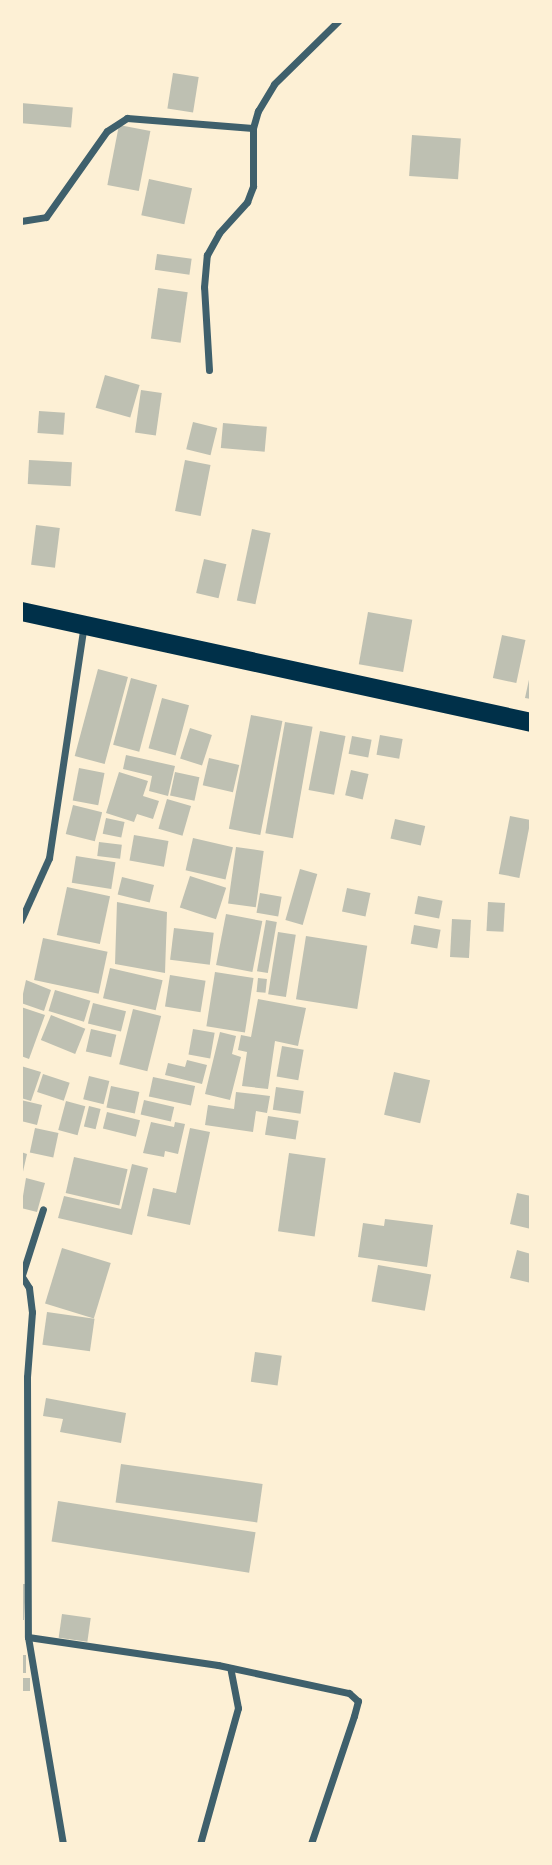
<!DOCTYPE html>
<html>
<head>
<meta charset="utf-8">
<style>
	body { margin:0 }
	#map { position:relative; width:552px; height:1865px; overflow:hidden; background:#fdf0d5; font-family:Jost,sans-serif }
	div>[style] { position:absolute }
	[style*='--x'] { left:calc(var(--x)*1px); top:calc(var(--y)*1px); width:calc(var(--w)*1px); rotate:calc(var(--a)*1deg) }
	.building>* { inset:0; background:#bec0b2; transform-origin:0 0 }
	.minor>* { height:7px; margin:-3.5px; padding:0 3.5px; transform-origin:3.5px; border-radius:3.5px; background:#3f606c }
	.trunk>* { height:19px; margin:-9.5px; padding:0 9.5px; transform-origin:9.5px; border-radius:9.5px; background:#003049 }
	span { translate:-50% -50%; white-space:nowrap; text-align:center; line-height:1.15; -webkit-text-stroke:7px #fdf0d5; paint-order:stroke }
	.frame { position:absolute; inset:0; border:23px solid #fdf0d5; pointer-events:none }
</style>
</head>
<body>
<div id="map">
	<div class="building">
		<i style="left:173px;top:73px;width:26px;height:36px;rotate:9deg"></i>
		<i style="left:21px;top:103px;width:52px;height:20px;rotate:5deg"></i>
		<i style="left:119px;top:125px;width:32px;height:61px;rotate:11deg"></i>
		<i style="left:412px;top:135px;width:49px;height:41px;rotate:4deg"></i>
		<i style="left:149px;top:179px;width:44px;height:37px;rotate:12deg"></i>
		<i style="left:157px;top:254px;width:35px;height:16px;rotate:8deg"></i>
		<i style="left:158px;top:288px;width:30px;height:51px;rotate:8deg"></i>
		<i style="left:105px;top:375px;width:36px;height:34px;rotate:16deg"></i>
		<i style="left:141px;top:390px;width:21px;height:43px;rotate:8deg"></i>
		<i style="left:39px;top:411px;width:26px;height:22px;rotate:4deg"></i>
		<i style="left:193px;top:422px;width:25px;height:28px;rotate:14deg"></i>
		<i style="left:223px;top:423px;width:44px;height:25px;rotate:5deg"></i>
		<i style="left:29px;top:460px;width:43px;height:24px;rotate:3deg"></i>
		<i style="left:185px;top:460px;width:26px;height:52px;rotate:11deg"></i>
		<i style="left:36px;top:525px;width:24px;height:40px;rotate:7deg"></i>
		<i style="left:252px;top:529px;width:19px;height:73px;rotate:12deg"></i>
		<i style="left:204px;top:559px;width:23px;height:35px;rotate:13deg"></i>
		<i style="left:368px;top:612px;width:45px;height:53px;rotate:10deg"></i>
		<i style="left:502px;top:635px;width:24px;height:44px;rotate:12deg"></i>
		<i style="left:98px;top:669px;width:31px;height:90px;rotate:15deg"></i>
		<i style="clip-path:polygon(530px 675px,531px 675px,531px 699px,525px 698px)"></i>
		<i style="left:131px;top:678px;width:27px;height:69px;rotate:15deg"></i>
		<i style="left:162px;top:698px;width:28px;height:52px;rotate:15deg"></i>
		<i style="left:251px;top:715px;width:32px;height:116px;rotate:11deg"></i>
		<i style="left:285px;top:722px;width:28px;height:113px;rotate:10deg"></i>
		<i style="left:190px;top:728px;width:23px;height:32px;rotate:18deg"></i>
		<i style="left:320px;top:731px;width:26px;height:60px;rotate:11deg"></i>
		<i style="left:380px;top:735px;width:23px;height:20px;rotate:10deg"></i>
		<i style="left:352px;top:736px;width:20px;height:18px;rotate:11deg"></i>
		<i style="clip-path:polygon(126px 755px,175px 766px,168px 796px,149px 791px,152px 776px,123px 769px)"></i>
		<i style="left:209px;top:758px;width:31px;height:28px;rotate:13deg"></i>
		<i style="left:79px;top:768px;width:26px;height:33px;rotate:11deg"></i>
		<i style="left:351px;top:770px;width:18px;height:26px;rotate:13deg"></i>
		<i style="clip-path:polygon(119px 772px,148px 781px,143px 796px,159px 801px,153px 819px,137px 814px,134px 822px,106px 813px)"></i>
		<i style="left:175px;top:772px;width:25px;height:24px;rotate:12deg"></i>
		<i style="left:167px;top:799px;width:25px;height:31px;rotate:16deg"></i>
		<i style="left:73px;top:805px;width:30px;height:30px;rotate:14deg"></i>
		<i style="left:510px;top:816px;width:21px;height:59px;rotate:11deg"></i>
		<i style="left:106px;top:818px;width:19px;height:16px;rotate:12deg"></i>
		<i style="left:395px;top:819px;width:31px;height:20px;rotate:13deg"></i>
		<i style="left:134px;top:835px;width:35px;height:26px;rotate:10deg"></i>
		<i style="left:193px;top:838px;width:41px;height:33px;rotate:13deg"></i>
		<i style="left:99px;top:842px;width:23px;height:14px;rotate:7deg"></i>
		<i style="left:236px;top:847px;width:28px;height:57px;rotate:8deg"></i>
		<i style="left:76px;top:856px;width:40px;height:27px;rotate:9deg"></i>
		<i style="left:300px;top:869px;width:18px;height:53px;rotate:16deg"></i>
		<i style="left:190px;top:876px;width:38px;height:33px;rotate:18deg"></i>
		<i style="left:122px;top:877px;width:33px;height:18px;rotate:14deg"></i>
		<i style="left:67px;top:887px;width:44px;height:49px;rotate:12deg"></i>
		<i style="left:347px;top:888px;width:24px;height:24px;rotate:12deg"></i>
		<i style="left:260px;top:893px;width:22px;height:20px;rotate:10deg"></i>
		<i style="left:418px;top:896px;width:25px;height:18px;rotate:11deg"></i>
		<i style="clip-path:polygon(117px 902px,167px 912px,165px 973px,115px 964px)"></i>
		<i style="left:488px;top:902px;width:17px;height:29px;rotate:3deg"></i>
		<i style="left:226px;top:914px;width:37px;height:52px;rotate:11deg"></i>
		<i style="left:452px;top:919px;width:19px;height:38px;rotate:3deg"></i>
		<i style="left:266px;top:920px;width:11px;height:52px;rotate:10deg"></i>
		<i style="left:414px;top:925px;width:27px;height:19px;rotate:10deg"></i>
		<i style="left:174px;top:928px;width:40px;height:32px;rotate:7deg"></i>
		<i style="left:278px;top:932px;width:18px;height:63px;rotate:9deg"></i>
		<i style="left:306px;top:936px;width:62px;height:64px;rotate:9deg"></i>
		<i style="left:43px;top:938px;width:66px;height:43px;rotate:12deg"></i>
		<i style="left:110px;top:968px;width:54px;height:31px;rotate:13deg"></i>
		<i style="left:215px;top:972px;width:39px;height:55px;rotate:9deg"></i>
		<i style="left:170px;top:975px;width:36px;height:32px;rotate:9deg"></i>
		<i style="left:258px;top:978px;width:9px;height:14px;rotate:6deg"></i>
		<i style="clip-path:polygon(26px 980px,51px 990px,44px 1011px,21px 1003px)"></i>
		<i style="left:55px;top:990px;width:37px;height:22px;rotate:17deg"></i>
		<i style="clip-path:polygon(258px 999px,306px 1008px,298px 1046px,275px 1041px,268px 1089px,242px 1086px,247px 1052px,238px 1050px,241px 1035px,251px 1037px)"></i>
		<i style="left:93px;top:1003px;width:34px;height:21px;rotate:14deg"></i>
		<i style="clip-path:polygon(21px 1007px,45px 1015px,29px 1059px,21px 1056px)"></i>
		<i style="left:133px;top:1009px;width:29px;height:57px;rotate:14deg"></i>
		<i style="left:51px;top:1015px;width:37px;height:27px;rotate:22deg"></i>
		<i style="left:91px;top:1029px;width:26px;height:23px;rotate:13deg"></i>
		<i style="left:193px;top:1029px;width:22px;height:26px;rotate:10deg"></i>
		<i style="clip-path:polygon(220px 1032px,236px 1036px,232px 1054px,241px 1057px,230px 1100px,205px 1094px)"></i>
		<i style="left:282px;top:1046px;width:22px;height:31px;rotate:10deg"></i>
		<i style="clip-path:polygon(187px 1060px,207px 1065px,202px 1084px,165px 1075px,168px 1063px,185px 1067px)"></i>
		<i style="clip-path:polygon(21px 1066px,41px 1072px,31px 1101px,21px 1098px)"></i>
		<i style="left:394px;top:1072px;width:37px;height:44px;rotate:13deg"></i>
		<i style="left:43px;top:1074px;width:28px;height:19px;rotate:18deg"></i>
		<i style="left:89px;top:1076px;width:21px;height:24px;rotate:14deg"></i>
		<i style="left:153px;top:1077px;width:43px;height:20px;rotate:12deg"></i>
		<i style="left:111px;top:1086px;width:29px;height:22px;rotate:12deg"></i>
		<i style="left:276px;top:1087px;width:28px;height:23px;rotate:8deg"></i>
		<i style="clip-path:polygon(236px 1092px,270px 1096px,267px 1113px,256px 1111px,253px 1132px,205px 1125px,208px 1105px,234px 1109px)"></i>
		<i style="clip-path:polygon(21px 1100px,42px 1105px,37px 1125px,21px 1121px)"></i>
		<i style="left:144px;top:1100px;width:31px;height:15px;rotate:13deg"></i>
		<i style="left:66px;top:1101px;width:20px;height:30px;rotate:15deg"></i>
		<i style="left:89px;top:1106px;width:12px;height:21px;rotate:14deg"></i>
		<i style="left:107px;top:1112px;width:34px;height:17px;rotate:14deg"></i>
		<i style="left:268px;top:1116px;width:31px;height:19px;rotate:9deg"></i>
		<i style="clip-path:polygon(151px 1122px,174px 1127px,175px 1122px,185px 1124px,178px 1154px,165px 1151px,164px 1157px,143px 1153px)"></i>
		<i style="left:35px;top:1128px;width:24px;height:25px;rotate:12deg"></i>
		<i style="clip-path:polygon(190px 1128px,210px 1132px,190px 1225px,147px 1216px,153px 1188px,176px 1193px)"></i>
		<i style="clip-path:polygon(21px 1152px,27px 1154px,22px 1176px,21px 1176px)"></i>
		<i style="left:289px;top:1153px;width:37px;height:79px;rotate:8deg"></i>
		<i style="left:74px;top:1157px;width:55px;height:37px;rotate:13deg"></i>
		<i style="clip-path:polygon(132px 1164px,148px 1168px,132px 1235px,58px 1218px,64px 1196px,121px 1209px)"></i>
		<i style="clip-path:polygon(26px 1178px,45px 1183px,37px 1212px,21px 1208px)"></i>
		<i style="clip-path:polygon(517px 1193px,531px 1196px,531px 1229px,510px 1224px)"></i>
		<i style="clip-path:polygon(385px 1219px,433px 1225px,427px 1267px,358px 1257px,363px 1223px,384px 1226px)"></i>
		<i style="left:62px;top:1248px;width:51px;height:58px;rotate:17deg"></i>
		<i style="clip-path:polygon(517px 1250px,531px 1254px,531px 1283px,510px 1278px)"></i>
		<i style="left:378px;top:1265px;width:54px;height:37px;rotate:10deg"></i>
		<i style="left:47px;top:1312px;width:48px;height:33px;rotate:8deg"></i>
		<i style="left:255px;top:1352px;width:27px;height:30px;rotate:8deg"></i>
		<i style="clip-path:polygon(46px 1398px,126px 1413px,121px 1443px,60px 1432px,63px 1419px,43px 1416px)"></i>
		<i style="left:121px;top:1464px;width:143px;height:39px;rotate:8deg"></i>
		<i style="left:58px;top:1501px;width:200px;height:41px;rotate:9deg"></i>
		<i style="clip-path:polygon(21px 1584px,26px 1584px,24px 1620px,21px 1620px)"></i>
		<i style="left:62px;top:1614px;width:29px;height:24px;rotate:8deg"></i>
		<i style="left:21px;top:1655px;width:5px;height:18px"></i>
		<i style="left:21px;top:1678px;width:9px;height:13px"></i>
	</div>
	<div class="minor">
		<i style="--x:21;--y:221;--w:25;--a:-9"></i>
		<i style="--x:46;--y:217;--w:105;--a:-54.7"></i>
		<i style="--x:107;--y:131;--w:24;--a:-33"></i>
		<i style="--x:127;--y:118;--w:126;--a:4.5"></i>
		<i style="--x:209;--y:370;--w:83;--a:-93.4"></i>
		<i style="--x:204;--y:287;--w:32;--a:-85"></i>
		<i style="--x:207;--y:255;--w:25;--a:-61"></i>
		<i style="--x:219;--y:233;--w:42;--a:-47.9"></i>
		<i style="--x:247;--y:202;--w:17;--a:-69"></i>
		<i style="--x:253;--y:186;--w:58;--a:-90"></i>
		<i style="--x:253;--y:128;--w:18;--a:-74"></i>
		<i style="--x:258;--y:111;--w:31;--a:-59"></i>
		<i style="--x:274;--y:84;--w:90;--a:-44.5"></i>
		<i style="--x:21;--y:920;--w:68;--a:-65.7"></i>
		<i style="--x:49;--y:858;--w:236;--a:-81.5"></i>
		<i style="--x:21;--y:1275;--w:15;--a:58"></i>
		<i style="--x:29;--y:1288;--w:24;--a:83"></i>
		<i style="--x:32;--y:1312;--w:65;--a:94.4"></i>
		<i style="--x:27;--y:1377;--w:260;--a:89.8"></i>
		<i style="--x:28;--y:1637;--w:210;--a:80.4"></i>
		<i style="--x:22;--y:1275;--w:69;--a:-72.3"></i>
		<i style="--x:28;--y:1637;--w:192;--a:8.4"></i>
		<i style="--x:218;--y:1665;--w:134;--a:12.1"></i>
		<i style="--x:349;--y:1693;--w:12;--a:42"></i>
		<i style="--x:358;--y:1701;--w:16;--a:105"></i>
		<i style="--x:354;--y:1716;--w:135;--a:108.6"></i>
		<i style="--x:200;--y:1844;--w:141;--a:-74.4"></i>
		<i style="--x:238;--y:1708;--w:38;--a:-101"></i>
	</div>
	<div class="trunk">
		<i style="--x:21;--y:611;--w:522;--a:12.28"></i>
	</div>
	<div class="frame"></div>
</div>
</body>
</html>
